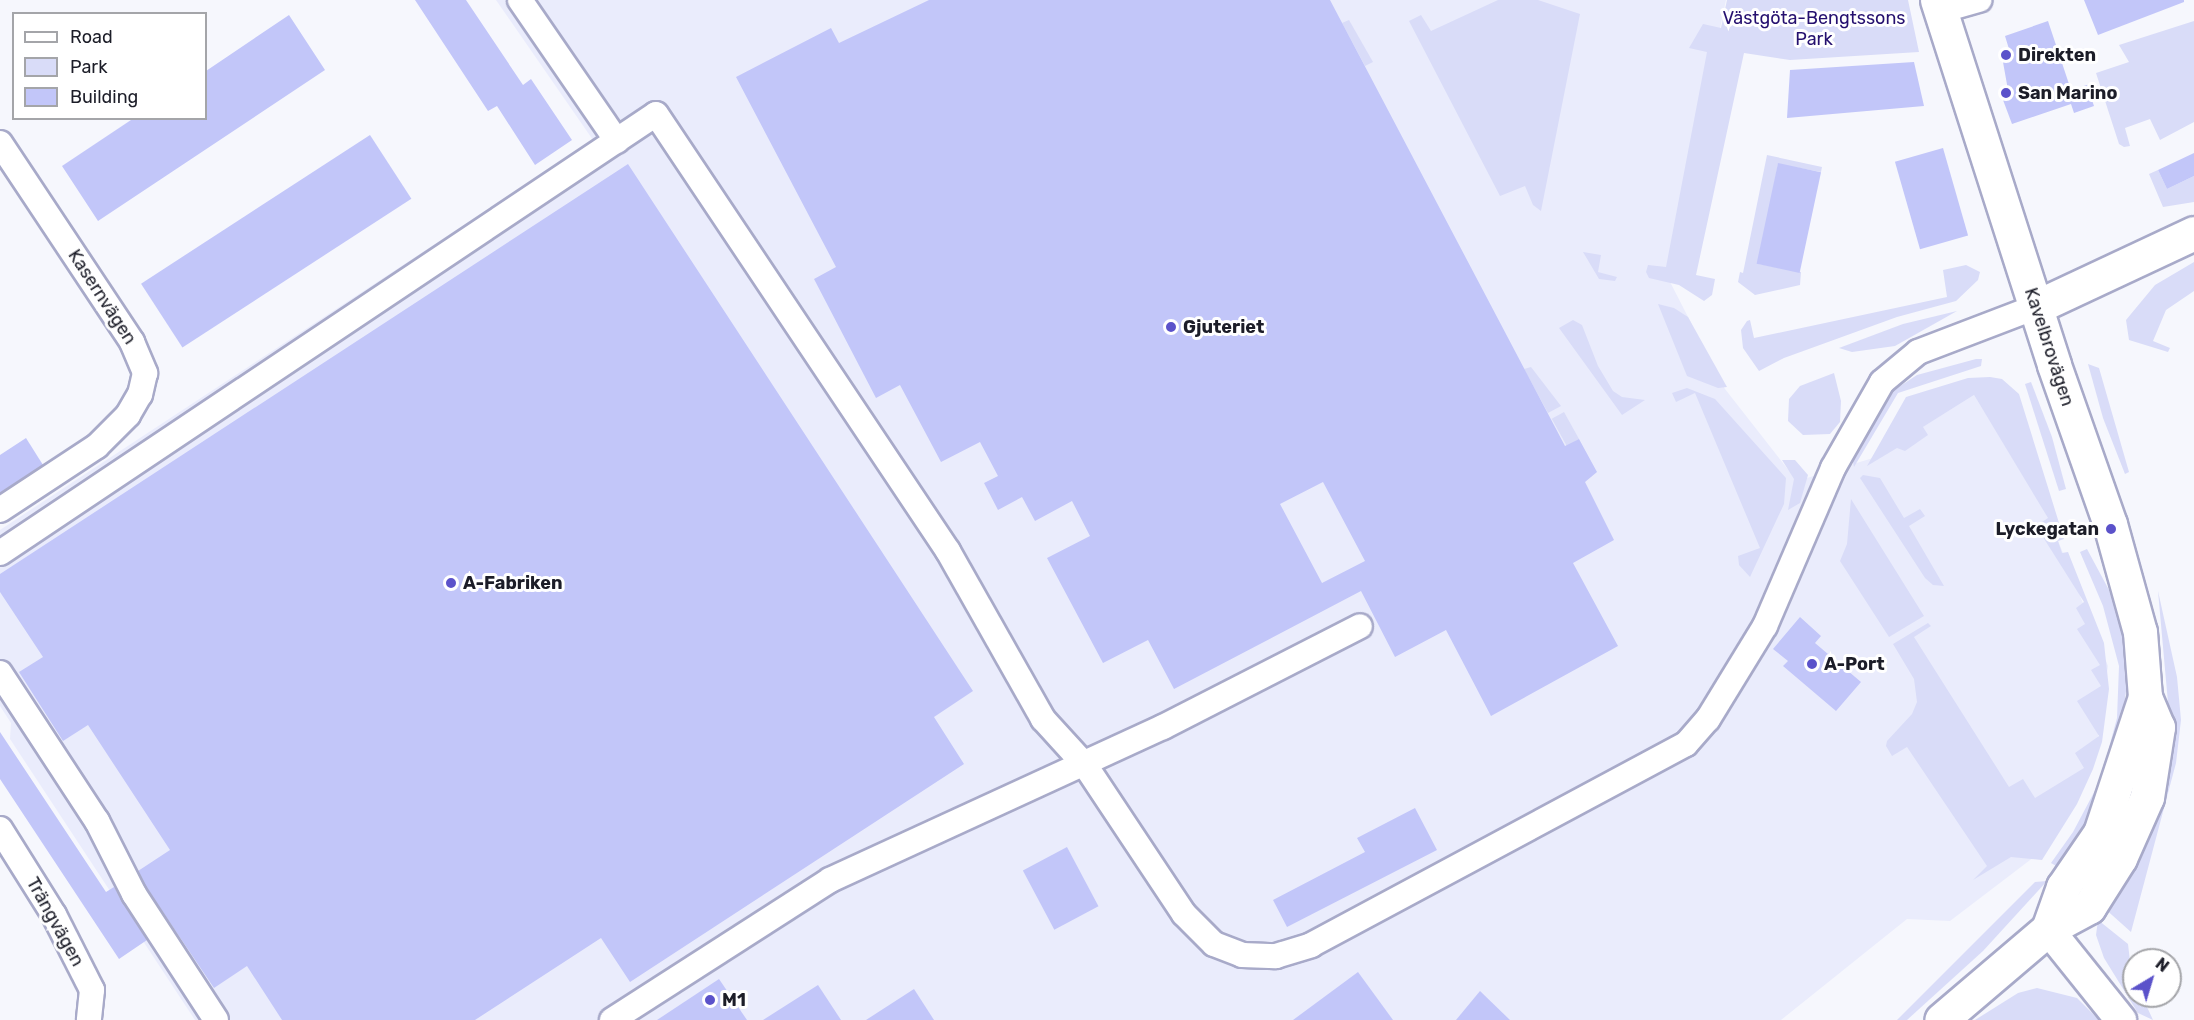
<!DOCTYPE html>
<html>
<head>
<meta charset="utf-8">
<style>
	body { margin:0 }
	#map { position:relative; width:2194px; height:1020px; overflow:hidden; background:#f6f7fd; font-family:Rubik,sans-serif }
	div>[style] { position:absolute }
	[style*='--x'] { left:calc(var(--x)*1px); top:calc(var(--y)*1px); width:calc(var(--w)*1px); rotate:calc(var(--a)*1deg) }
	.built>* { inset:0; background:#eaecfc }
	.green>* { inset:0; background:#d9dcf8; transform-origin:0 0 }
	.building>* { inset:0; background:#c2c6f9; transform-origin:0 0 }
	.roads { filter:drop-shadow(2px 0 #a8aac9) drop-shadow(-2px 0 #a8aac9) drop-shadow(0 2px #a8aac9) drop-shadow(0 -2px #a8aac9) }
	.minor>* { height:24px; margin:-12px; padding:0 12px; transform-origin:12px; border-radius:12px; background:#fff }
	.tertiary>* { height:30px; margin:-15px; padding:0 15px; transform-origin:15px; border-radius:15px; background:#fff }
	.secondary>* { height:33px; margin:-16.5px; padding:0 16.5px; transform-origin:16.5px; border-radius:16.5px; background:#fff }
	.dots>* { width:16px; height:16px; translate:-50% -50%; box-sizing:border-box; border:3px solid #fff; border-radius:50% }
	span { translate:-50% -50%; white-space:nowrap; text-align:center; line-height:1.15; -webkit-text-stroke:6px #fff; paint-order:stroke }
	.park-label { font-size:18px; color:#25106f }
	.poi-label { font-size:18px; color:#1c1d28; font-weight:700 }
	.left { translate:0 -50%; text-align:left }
	.right { translate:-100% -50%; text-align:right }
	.street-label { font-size:18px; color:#1c1d28 }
	.legend { position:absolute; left:12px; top:12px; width:195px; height:108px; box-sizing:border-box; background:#fff; border:2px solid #a4a5a9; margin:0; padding:8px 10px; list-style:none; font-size:18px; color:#1c1d28 }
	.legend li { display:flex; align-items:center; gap:12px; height:30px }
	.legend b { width:30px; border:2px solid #a4a5a9 }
	.north { position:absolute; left:2122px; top:948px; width:60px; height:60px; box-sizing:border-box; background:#fff; border:2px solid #a4a5a9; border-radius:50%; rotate:38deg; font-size:16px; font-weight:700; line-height:24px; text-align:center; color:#1c1d28 }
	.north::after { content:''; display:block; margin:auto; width:21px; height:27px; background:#5b52ca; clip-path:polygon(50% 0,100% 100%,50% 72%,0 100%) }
</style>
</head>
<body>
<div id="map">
	<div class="built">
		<i style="clip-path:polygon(496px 0,1726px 0,1667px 276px,1725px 389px,1797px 481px,1873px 458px,1974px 395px,2049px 518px,2108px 666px,2094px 764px,2038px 854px,1950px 921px,1907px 919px,1781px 1020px,195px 1020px,10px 739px,11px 723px,0 706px,0 530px,593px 140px)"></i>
	</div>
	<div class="green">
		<i style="clip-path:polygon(1498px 0,1538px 0,1580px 14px,1541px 211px,1533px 205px,1525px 186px,1500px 196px,1409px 21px,1421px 15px,1431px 31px)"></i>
		<i style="clip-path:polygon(1727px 0,1908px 0,1919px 52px,1790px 60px,1744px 53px,1696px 275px,1715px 279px,1712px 295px,1704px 301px,1679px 285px,1649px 278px,1646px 272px,1648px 265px,1666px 267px,1707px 52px,1689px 48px,1703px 24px,1721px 28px)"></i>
		<i style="clip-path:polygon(1349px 20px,1373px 62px,1365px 66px,1342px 23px)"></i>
		<i style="clip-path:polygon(2194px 21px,2194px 122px,2160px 140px,2150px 119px,2125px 128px,2130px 146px,2124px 147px,2119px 144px,2096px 73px,2129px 62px,2119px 45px)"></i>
		<i style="clip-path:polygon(1767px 155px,1822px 167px,1821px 172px,1778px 164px,1759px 264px,1801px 272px,1800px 285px,1755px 295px,1738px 282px,1740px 272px,1743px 273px)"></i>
		<i style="clip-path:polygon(2158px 170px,2167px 189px,2194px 176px,2194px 202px,2163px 207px,2149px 174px)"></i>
		<i style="clip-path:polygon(1583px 252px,1601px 255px,1598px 272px,1617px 277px,1615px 281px,1599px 279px)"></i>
		<i style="clip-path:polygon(2194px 262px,2194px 291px,2166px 310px,2153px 341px,2170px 348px,2168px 352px,2129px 340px,2126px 320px,2155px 285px)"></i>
		<i style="clip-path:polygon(1966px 265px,1980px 272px,1978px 280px,1956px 301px,1897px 317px,1784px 358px,1759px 371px,1743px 348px,1741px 330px,1747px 321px,1750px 320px,1754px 338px,1947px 297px,1943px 270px)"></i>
		<i style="clip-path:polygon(1658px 304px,1674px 308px,1688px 317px,1727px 387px,1718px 388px,1687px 376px)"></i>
		<i style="clip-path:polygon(1957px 311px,1895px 346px,1852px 352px,1839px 348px,1903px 324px)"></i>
		<i style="clip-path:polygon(1573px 320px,1582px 325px,1598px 366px,1613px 391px,1622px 397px,1645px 400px,1622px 415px,1559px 328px)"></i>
		<i style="clip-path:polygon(1976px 359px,1982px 359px,1981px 366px,1898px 393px,1854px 467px,1852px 457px,1888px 394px,1917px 375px)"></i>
		<i style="clip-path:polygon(2088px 364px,2099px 368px,2129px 472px,2125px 474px,2103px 418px)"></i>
		<i style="clip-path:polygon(1531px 367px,1561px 406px,1548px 413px,1524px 369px)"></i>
		<i style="clip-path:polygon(1834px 373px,1841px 401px,1840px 422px,1830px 434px,1803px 435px,1788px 421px,1789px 399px,1800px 386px)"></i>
		<i style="clip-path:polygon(1990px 377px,2002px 379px,2019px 394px,2064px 539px,2058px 541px,2062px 553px,2068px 552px,2104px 643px,2109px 689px,2102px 742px,2093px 769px,2077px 804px,2042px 860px,2011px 857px,1973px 880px,1987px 866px,1907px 747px,1892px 756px,1886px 746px,1887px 741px,1912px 714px,1917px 702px,1914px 679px,1893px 644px,1928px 623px,1931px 626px,1914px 637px,2009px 787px,2023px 779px,2035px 798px,2084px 768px,2075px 753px,2099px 736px,2077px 701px,2101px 686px,2091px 670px,2100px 665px,2077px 629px,2085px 624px,2076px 608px,2084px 602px,2036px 526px,2048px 518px,1974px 395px,1923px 427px,1928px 435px,1905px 451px,1897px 448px,1867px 466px,1906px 397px,1968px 378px)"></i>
		<i style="clip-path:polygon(2031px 382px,2052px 437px,2066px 489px,2059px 491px,2025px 384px)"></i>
		<i style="clip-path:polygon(1687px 388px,1715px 399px,1786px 478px,1784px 504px,1750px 577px,1739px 565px,1738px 556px,1760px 548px,1695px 393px,1676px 402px,1672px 393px)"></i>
		<i style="left:1564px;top:412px;width:31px;height:14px;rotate:61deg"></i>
		<i style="clip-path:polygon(1782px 460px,1795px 460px,1808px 475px,1800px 503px,1788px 510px,1794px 479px)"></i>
		<i style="clip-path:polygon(1863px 475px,1880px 478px,1904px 518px,1920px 509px,1925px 516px,1909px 526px,1944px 586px,1933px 585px,1925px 578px,1860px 478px)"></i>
		<i style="clip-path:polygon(1851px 499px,1924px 616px,1889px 637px,1840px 561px,1847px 544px)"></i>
		<i style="clip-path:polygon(2087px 549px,2109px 590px,2122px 628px,2128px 674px,2124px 708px,2098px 802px,2058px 867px,2051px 863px,2073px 832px,2100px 781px,2117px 718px,2119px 666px,2103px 606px,2080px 552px)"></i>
		<i style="clip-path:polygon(2158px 591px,2177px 677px,2181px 720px,2176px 763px,2131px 932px,2103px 907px,2169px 714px)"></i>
		<i style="clip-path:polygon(2047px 881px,1983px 951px,1907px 1020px,1897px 1020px,2035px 882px)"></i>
		<i style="clip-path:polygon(2098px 920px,2128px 944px,2134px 996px,2142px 996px,2153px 1020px,2138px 1013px,2104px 958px,2096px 935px)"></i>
		<i style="clip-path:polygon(2037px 988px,2077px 998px,2099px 1020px,1975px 1020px,2018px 993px)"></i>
	</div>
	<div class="building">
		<i style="clip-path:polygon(415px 0,466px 0,523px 85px,531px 79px,572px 140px,535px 165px,497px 106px,488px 111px)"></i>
		<i style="clip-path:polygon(evenodd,929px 0,1330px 0,1565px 446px,1579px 439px,1597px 472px,1585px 482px,1614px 540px,1573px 563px,1618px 646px,1491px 716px,1446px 630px,1395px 657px,1361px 591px,1174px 689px,1148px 640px,1103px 663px,1047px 558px,1090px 536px,1072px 501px,1035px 521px,1022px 497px,998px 510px,984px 483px,998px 476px,980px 442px,941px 462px,900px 385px,876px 398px,814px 279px,836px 267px,736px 77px,831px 28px,839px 43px,929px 0,1323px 482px,1365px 561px,1322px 583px,1280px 504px,1323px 482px)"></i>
		<i style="clip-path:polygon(2084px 0,2184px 0,2184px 2px,2098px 35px)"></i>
		<i style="clip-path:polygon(289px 15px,325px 70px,98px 221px,62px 166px,134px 118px,206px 118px,206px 71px)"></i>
		<i style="clip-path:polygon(2048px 21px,2071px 90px,2087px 85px,2094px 106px,2074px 113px,2071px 104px,2012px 124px,2000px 92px,2008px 90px,2001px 51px,2009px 49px,2005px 36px)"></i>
		<i style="clip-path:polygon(1914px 62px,1924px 106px,1787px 118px,1790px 70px)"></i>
		<i style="left:370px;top:135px;width:76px;height:273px;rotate:57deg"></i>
		<i style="left:1943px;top:148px;width:91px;height:50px;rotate:74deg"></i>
		<i style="clip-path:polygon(2194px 153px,2194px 176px,2167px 189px,2158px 170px)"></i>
		<i style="left:1778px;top:163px;width:44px;height:103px;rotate:12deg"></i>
		<i style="clip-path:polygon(628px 164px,973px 691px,934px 717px,964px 764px,630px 982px,601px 938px,475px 1020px,282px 1020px,247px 966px,214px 988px,146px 887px,138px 871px,170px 850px,88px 725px,63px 741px,19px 672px,43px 657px,0 592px,0 574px)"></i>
		<i style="clip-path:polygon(26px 438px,43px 465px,0 493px,0 455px)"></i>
		<i style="clip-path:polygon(1800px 617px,1821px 636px,1815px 643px,1861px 682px,1836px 711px,1783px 666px,1788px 661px,1773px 649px)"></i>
		<i style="clip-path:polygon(0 732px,106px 892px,114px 887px,147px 940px,119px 959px,0 779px)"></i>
		<i style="clip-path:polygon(1415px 808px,1437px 850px,1287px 927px,1273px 900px,1365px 852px,1357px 838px)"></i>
		<i style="left:1067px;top:847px;width:67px;height:50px;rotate:62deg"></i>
		<i style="clip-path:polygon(1358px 972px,1393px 1020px,1293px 1020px)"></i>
		<i style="clip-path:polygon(719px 979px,747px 1020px,657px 1020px)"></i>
		<i style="clip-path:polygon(818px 985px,841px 1020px,763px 1020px)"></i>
		<i style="clip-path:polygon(914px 989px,934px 1020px,866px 1020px)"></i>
		<i style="clip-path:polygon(1480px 991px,1510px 1020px,1456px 1020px)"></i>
	</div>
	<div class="roads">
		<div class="minor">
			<i style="--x:520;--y:0;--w:171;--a:55.5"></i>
			<i style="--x:1940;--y:11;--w:41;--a:-15.8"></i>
			<i style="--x:0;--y:143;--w:239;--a:56.4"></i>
			<i style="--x:132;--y:342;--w:34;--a:67"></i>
			<i style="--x:145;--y:373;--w:22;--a:103"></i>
			<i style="--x:140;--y:394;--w:24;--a:120"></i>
			<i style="--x:128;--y:415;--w:44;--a:135"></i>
			<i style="--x:97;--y:446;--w:116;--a:146.6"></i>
			<i style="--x:0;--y:553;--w:789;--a:-33.79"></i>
			<i style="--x:656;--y:114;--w:526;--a:56.25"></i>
			<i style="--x:948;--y:551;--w:193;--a:60.5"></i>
			<i style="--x:1043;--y:719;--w:62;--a:47.6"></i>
			<i style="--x:1085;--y:765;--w:179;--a:56.4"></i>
			<i style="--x:1184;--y:914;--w:42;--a:45"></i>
			<i style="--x:1214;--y:944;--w:30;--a:21"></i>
			<i style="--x:1242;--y:955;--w:34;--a:2"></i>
			<i style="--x:1276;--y:956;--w:37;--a:-17"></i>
			<i style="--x:1311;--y:945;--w:425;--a:-28.2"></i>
			<i style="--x:1686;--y:744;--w:33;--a:-49"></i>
			<i style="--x:1708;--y:719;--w:109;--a:-58.5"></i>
			<i style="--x:1765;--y:626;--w:172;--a:-66.7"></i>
			<i style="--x:1833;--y:468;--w:99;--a:-60.3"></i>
			<i style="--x:1882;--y:382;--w:47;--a:-39.8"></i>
			<i style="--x:1918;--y:352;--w:126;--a:-20.9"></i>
			<i style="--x:0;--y:673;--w:177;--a:56.8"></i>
			<i style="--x:97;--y:821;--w:82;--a:63.1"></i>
			<i style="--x:134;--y:894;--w:150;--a:56.9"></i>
			<i style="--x:0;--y:829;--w:102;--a:57.9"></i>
			<i style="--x:54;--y:915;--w:84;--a:63.1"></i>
			<i style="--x:92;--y:990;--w:30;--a:96"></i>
			<i style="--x:612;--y:1020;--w:259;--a:-32.7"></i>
			<i style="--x:830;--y:880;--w:366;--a:-24.7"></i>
			<i style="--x:1163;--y:727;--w:221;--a:-27.1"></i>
		</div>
		<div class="tertiary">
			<i style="--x:2048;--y:929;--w:117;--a:51.3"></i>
		</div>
		<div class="secondary">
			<i style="--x:1937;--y:0;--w:383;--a:72.2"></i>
			<i style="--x:2054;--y:365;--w:169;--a:70.6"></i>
			<i style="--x:2110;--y:524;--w:112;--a:74.5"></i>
			<i style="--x:2140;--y:632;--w:65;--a:85.6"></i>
			<i style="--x:2145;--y:697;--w:33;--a:67"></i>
			<i style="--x:2158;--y:727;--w:71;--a:98.9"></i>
			<i style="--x:2147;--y:797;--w:67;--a:113.9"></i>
			<i style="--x:2120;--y:858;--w:58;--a:122.3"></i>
			<i style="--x:2089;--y:907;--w:47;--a:151.8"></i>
			<i style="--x:2048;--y:929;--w:140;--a:139.6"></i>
			<i style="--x:2036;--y:307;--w:174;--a:-25.1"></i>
			<i style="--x:2048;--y:929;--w:45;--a:-70.3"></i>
			<i style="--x:2063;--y:887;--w:65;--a:-55.6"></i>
			<i style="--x:2100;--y:833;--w:143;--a:-71.7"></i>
		</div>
	</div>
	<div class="dots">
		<i style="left:2006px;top:55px;background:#5b52ca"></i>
		<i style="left:2006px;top:93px;background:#5b52ca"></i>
		<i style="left:1171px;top:327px;background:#5b52ca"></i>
		<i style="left:2111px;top:529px;background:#5b52ca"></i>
		<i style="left:451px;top:583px;background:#5b52ca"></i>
		<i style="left:1812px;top:664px;background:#5b52ca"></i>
		<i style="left:710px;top:1000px;background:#5b52ca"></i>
	</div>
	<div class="park-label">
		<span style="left:1814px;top:29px">Västgöta-Bengtssons<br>Park</span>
	</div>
	<div class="poi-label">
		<span class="left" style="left:2018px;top:55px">Direkten</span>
		<span class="left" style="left:2018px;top:93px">San Marino</span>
		<span class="left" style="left:1183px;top:327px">Gjuteriet</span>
		<span class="right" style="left:2099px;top:529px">Lyckegatan</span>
		<span class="left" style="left:463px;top:583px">A-Fabriken</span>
		<span class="left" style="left:1824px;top:664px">A-Port</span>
		<span class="left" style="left:722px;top:1000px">M1</span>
	</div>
	<div class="street-label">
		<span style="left:102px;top:297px;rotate:57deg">Kasernvägen</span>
		<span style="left:2049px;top:347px;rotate:72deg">Kavelbrovägen</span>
		<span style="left:55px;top:922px;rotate:61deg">Trängvägen</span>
	</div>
	<ul class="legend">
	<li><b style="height:8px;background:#fff"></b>Road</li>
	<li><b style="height:16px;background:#d9dcf8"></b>Park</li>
	<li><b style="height:16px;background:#c2c6f9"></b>Building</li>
	</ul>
	<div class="north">N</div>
</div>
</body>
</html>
